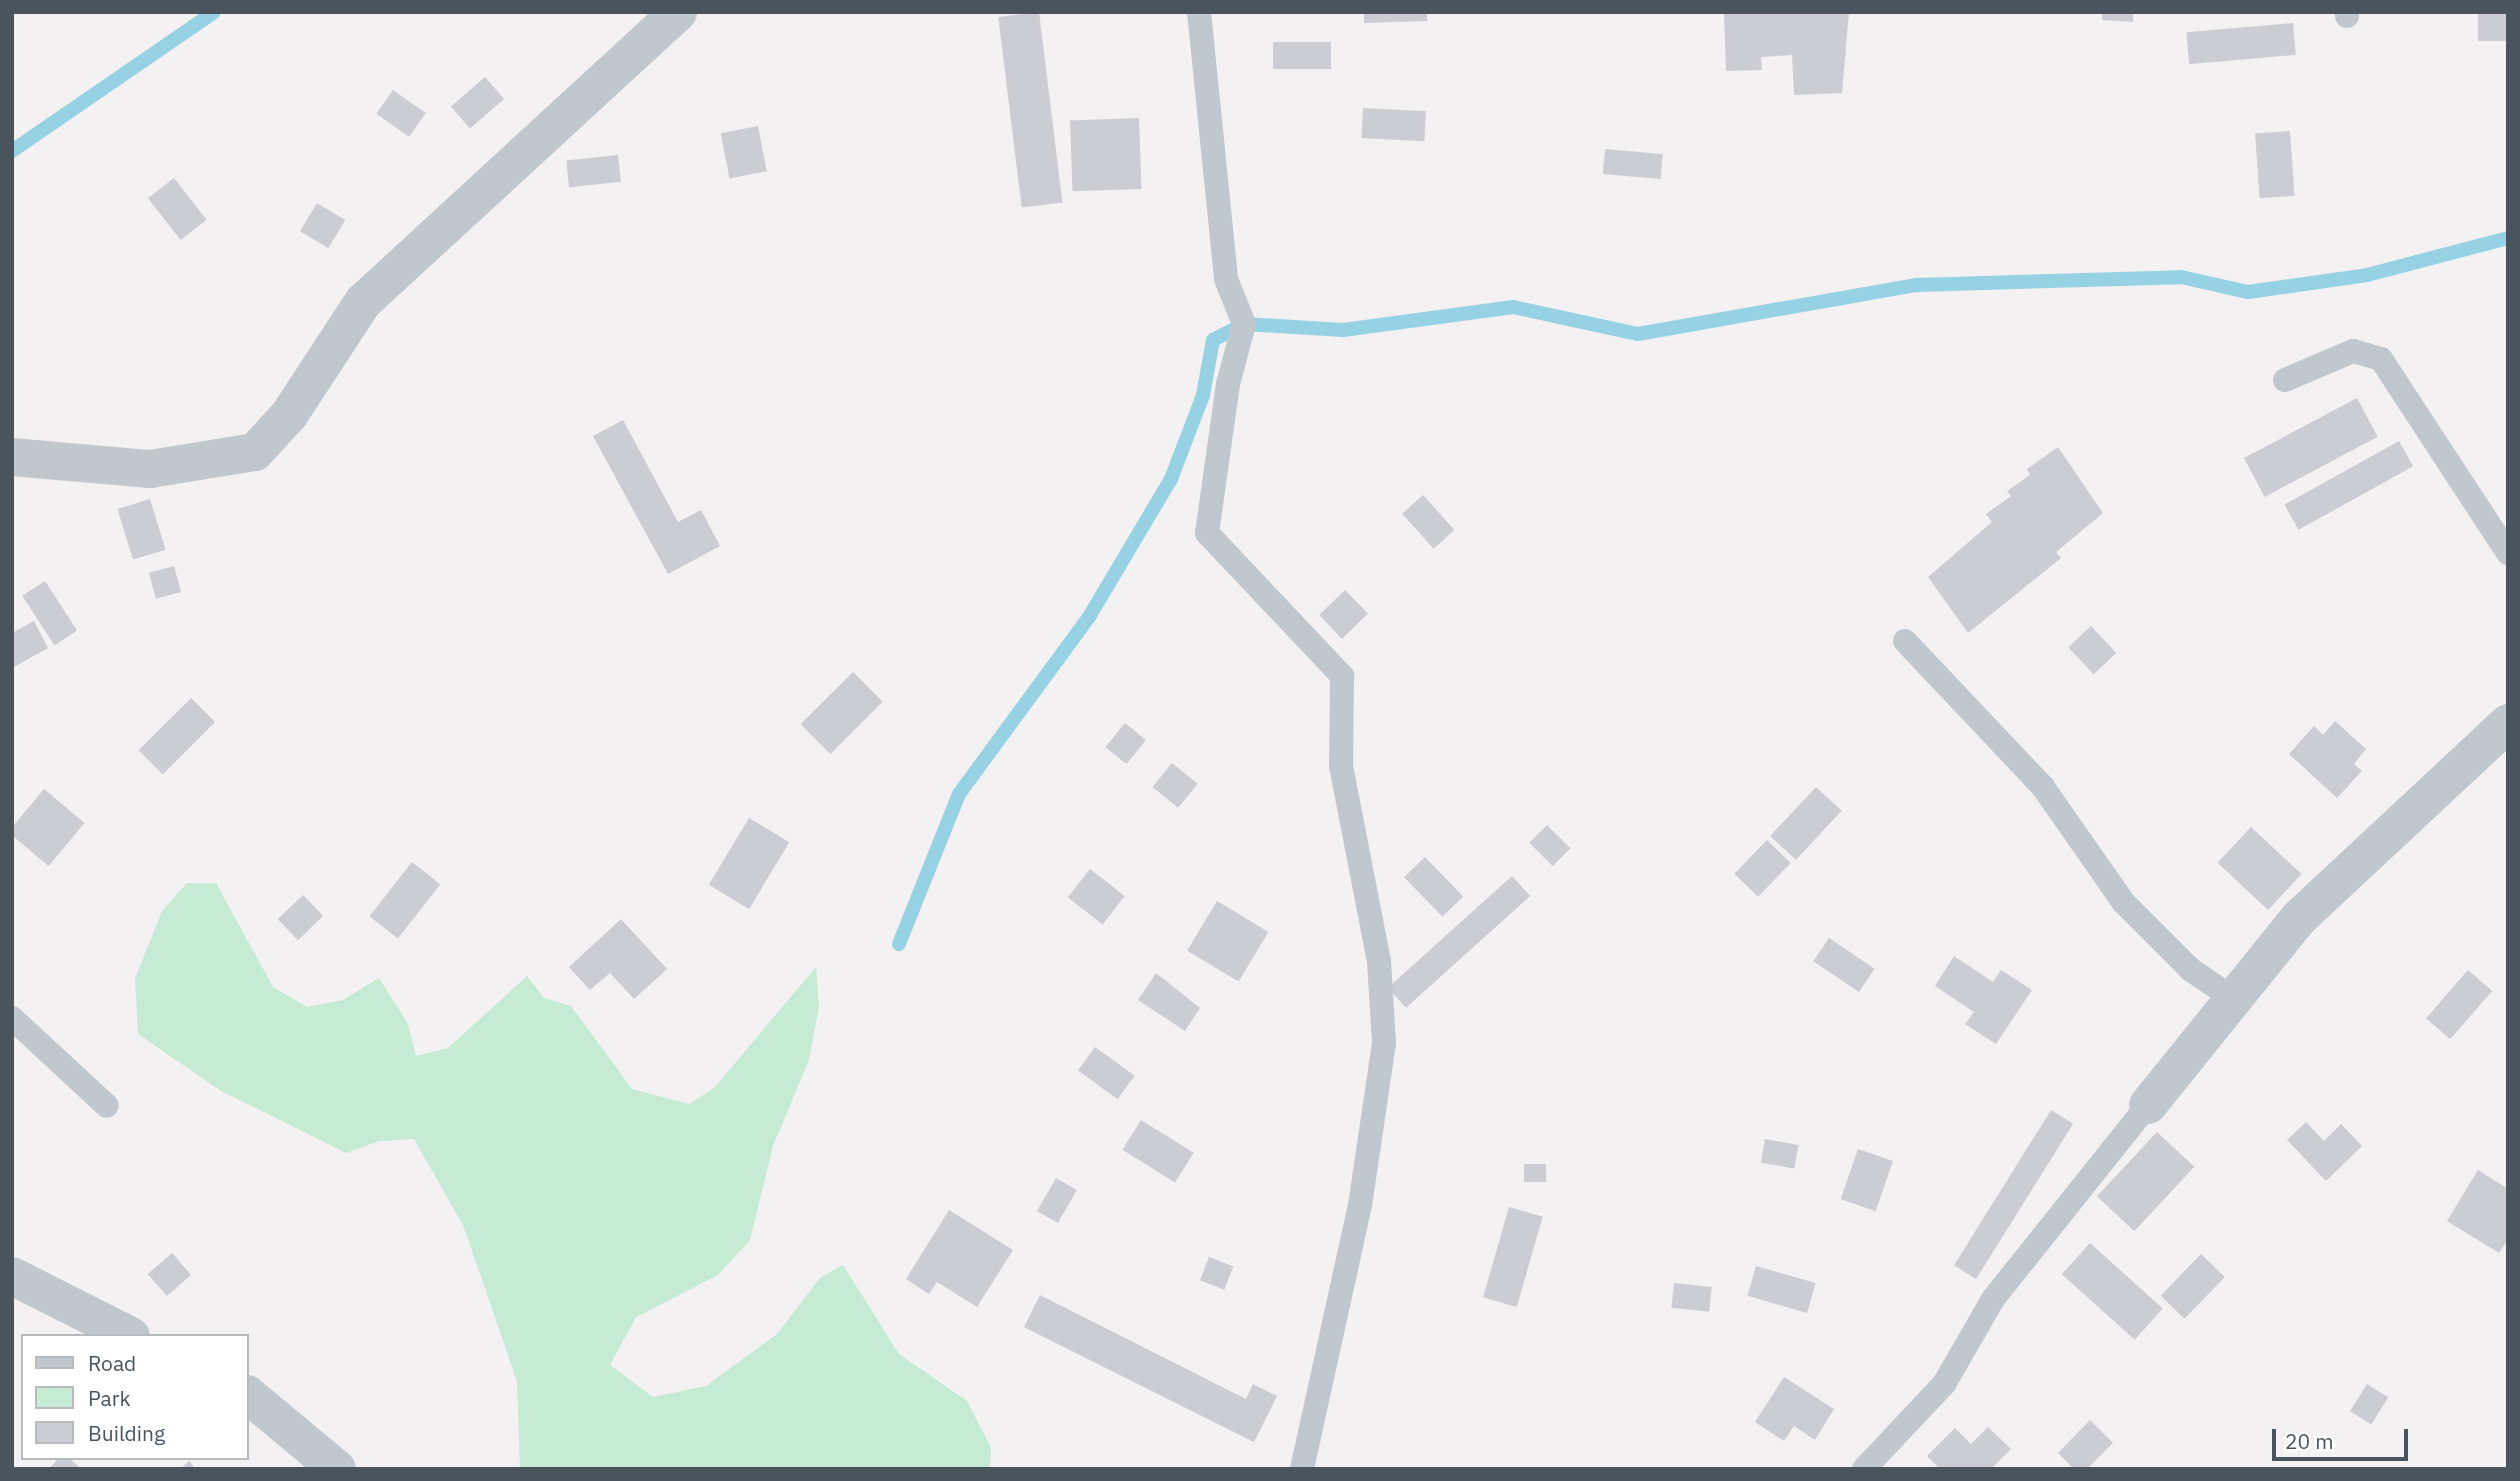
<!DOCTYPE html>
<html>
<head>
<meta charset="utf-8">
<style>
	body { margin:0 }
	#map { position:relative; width:2520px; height:1481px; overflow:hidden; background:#f3f1f1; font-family:"IBM Plex Sans",sans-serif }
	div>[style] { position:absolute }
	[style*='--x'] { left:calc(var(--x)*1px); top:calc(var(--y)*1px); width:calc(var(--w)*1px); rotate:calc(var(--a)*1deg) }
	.green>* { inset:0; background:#c5ebd4 }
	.stream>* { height:14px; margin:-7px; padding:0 7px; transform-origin:7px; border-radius:7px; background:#96d2e3 }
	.building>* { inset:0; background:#cbcdd3; transform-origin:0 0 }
	.lane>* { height:24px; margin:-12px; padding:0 12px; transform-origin:12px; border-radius:12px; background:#c0c8ce }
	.street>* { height:38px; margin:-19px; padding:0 19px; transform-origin:19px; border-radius:19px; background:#c0c8ce }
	span { translate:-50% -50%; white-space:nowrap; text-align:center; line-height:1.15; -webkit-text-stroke:6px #fff; paint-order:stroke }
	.frame { position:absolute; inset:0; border:14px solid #4a545c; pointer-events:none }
	.legend { position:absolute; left:21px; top:1334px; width:228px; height:126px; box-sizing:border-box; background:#fff; border:2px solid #b7bbbe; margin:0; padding:9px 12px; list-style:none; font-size:21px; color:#4a545c }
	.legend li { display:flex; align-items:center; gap:14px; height:35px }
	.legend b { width:35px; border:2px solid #b7bbbe }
	.scale { position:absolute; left:2272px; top:1429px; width:136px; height:32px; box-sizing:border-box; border:4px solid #4a545c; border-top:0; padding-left:9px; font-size:21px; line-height:24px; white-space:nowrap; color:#4a545c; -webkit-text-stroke:5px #fff; paint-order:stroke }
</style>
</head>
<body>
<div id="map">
	<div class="green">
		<i style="clip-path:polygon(187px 883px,216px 883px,273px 987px,307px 1007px,343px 1000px,379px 978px,408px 1024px,416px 1056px,448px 1048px,527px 976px,544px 998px,571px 1006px,632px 1089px,689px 1104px,714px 1088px,816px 967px,819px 1006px,809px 1060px,773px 1146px,750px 1240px,718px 1275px,636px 1317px,610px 1365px,653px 1397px,706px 1386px,777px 1334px,820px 1278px,843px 1265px,899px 1354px,967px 1401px,991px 1448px,990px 1469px,520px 1469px,517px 1381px,463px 1225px,414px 1139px,379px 1141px,346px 1153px,221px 1091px,138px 1034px,135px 979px,162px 911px)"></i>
	</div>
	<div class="stream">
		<i style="--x:12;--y:151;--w:245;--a:-34.5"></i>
		<i style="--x:899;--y:944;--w:162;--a:-68.2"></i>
		<i style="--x:959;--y:794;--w:220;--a:-53.7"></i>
		<i style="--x:1089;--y:617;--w:161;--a:-59.3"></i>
		<i style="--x:1171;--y:479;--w:90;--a:-69.1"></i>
		<i style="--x:1203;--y:395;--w:56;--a:-79.7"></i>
		<i style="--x:1213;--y:340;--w:35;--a:-27"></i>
		<i style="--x:1244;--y:324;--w:99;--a:3.5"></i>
		<i style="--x:1343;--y:330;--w:172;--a:-7.7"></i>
		<i style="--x:1513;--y:307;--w:128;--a:12.2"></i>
		<i style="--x:1638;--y:334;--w:283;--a:-10"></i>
		<i style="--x:1917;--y:285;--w:264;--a:-1.7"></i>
		<i style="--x:2181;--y:277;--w:69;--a:12.6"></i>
		<i style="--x:2248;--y:292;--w:120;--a:-8.1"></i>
		<i style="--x:2367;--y:275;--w:146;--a:-14.7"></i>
	</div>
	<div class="building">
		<i style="left:1039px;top:12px;width:192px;height:41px;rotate:83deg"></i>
		<i style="clip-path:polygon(1364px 12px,1427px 12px,1427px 21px,1364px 23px)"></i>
		<i style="clip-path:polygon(1724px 12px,1849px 12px,1842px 93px,1794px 95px,1792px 55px,1761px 57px,1762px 70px,1726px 71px)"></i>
		<i style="clip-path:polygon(2102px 12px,2133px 12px,2133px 22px,2102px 20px)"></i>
		<i style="left:2478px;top:12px;width:30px;height:29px"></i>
		<i style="left:2293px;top:23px;width:32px;height:107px;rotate:85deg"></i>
		<i style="left:1273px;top:42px;width:58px;height:27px"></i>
		<i style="left:485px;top:77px;width:29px;height:45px;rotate:49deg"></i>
		<i style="left:393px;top:90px;width:40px;height:29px;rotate:35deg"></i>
		<i style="left:1363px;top:108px;width:63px;height:30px;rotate:3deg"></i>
		<i style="left:1139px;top:118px;width:71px;height:69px;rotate:88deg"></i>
		<i style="left:758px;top:126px;width:46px;height:38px;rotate:79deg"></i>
		<i style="left:2290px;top:131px;width:65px;height:35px;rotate:86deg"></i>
		<i style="left:1605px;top:149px;width:58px;height:25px;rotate:5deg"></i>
		<i style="left:618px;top:155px;width:27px;height:52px;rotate:84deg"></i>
		<i style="left:174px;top:178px;width:53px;height:33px;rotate:52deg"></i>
		<i style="left:317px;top:203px;width:33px;height:33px;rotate:31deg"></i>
		<i style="left:2357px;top:398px;width:44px;height:128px;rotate:62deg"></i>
		<i style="clip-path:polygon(623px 420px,678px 522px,701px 510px,720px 546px,668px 574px,593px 436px)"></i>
		<i style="left:2399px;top:441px;width:29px;height:131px;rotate:61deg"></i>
		<i style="clip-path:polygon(2058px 447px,2103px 513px,2056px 552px,2061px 558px,1968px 633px,1928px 577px,1992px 522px,1986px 514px,2011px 496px,2007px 491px,2030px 475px,2027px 469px)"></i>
		<i style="left:1423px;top:495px;width:47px;height:28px;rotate:48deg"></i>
		<i style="left:150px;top:499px;width:53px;height:34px;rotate:73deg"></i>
		<i style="left:174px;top:566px;width:27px;height:26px;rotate:75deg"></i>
		<i style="left:45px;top:581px;width:59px;height:27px;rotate:57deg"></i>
		<i style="left:1345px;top:590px;width:33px;height:36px;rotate:46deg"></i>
		<i style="clip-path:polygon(34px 621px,48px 648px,12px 668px,12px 633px)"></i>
		<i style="left:2091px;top:626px;width:37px;height:31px;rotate:47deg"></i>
		<i style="left:853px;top:672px;width:42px;height:74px;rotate:45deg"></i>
		<i style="left:191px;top:698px;width:34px;height:74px;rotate:45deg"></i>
		<i style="clip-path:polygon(2335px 721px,2366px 749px,2354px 764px,2362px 771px,2337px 798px,2289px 754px,2314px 726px,2323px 735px)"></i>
		<i style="left:1125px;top:723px;width:27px;height:31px;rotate:39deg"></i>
		<i style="left:1172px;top:763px;width:33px;height:31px;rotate:39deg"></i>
		<i style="left:1816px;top:787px;width:35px;height:67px;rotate:43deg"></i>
		<i style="left:44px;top:789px;width:53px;height:56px;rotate:40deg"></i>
		<i style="left:749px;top:818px;width:47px;height:78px;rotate:31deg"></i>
		<i style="left:1547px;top:825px;width:33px;height:25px;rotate:45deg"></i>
		<i style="left:2251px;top:827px;width:69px;height:49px;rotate:43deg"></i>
		<i style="left:1767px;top:840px;width:33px;height:47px;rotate:44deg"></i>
		<i style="left:1425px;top:857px;width:55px;height:29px;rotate:46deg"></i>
		<i style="left:412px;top:862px;width:36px;height:69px;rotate:38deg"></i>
		<i style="left:1090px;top:869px;width:44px;height:36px;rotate:38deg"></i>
		<i style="left:1512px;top:876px;width:27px;height:167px;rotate:48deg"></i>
		<i style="left:303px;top:895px;width:29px;height:35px;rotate:46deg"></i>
		<i style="left:1217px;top:901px;width:60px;height:58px;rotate:31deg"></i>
		<i style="clip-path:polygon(621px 919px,667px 969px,634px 999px,610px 973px,590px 990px,569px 967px)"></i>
		<i style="left:1829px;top:938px;width:55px;height:28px;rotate:34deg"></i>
		<i style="clip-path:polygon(1954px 956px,1993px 982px,2001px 970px,2032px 990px,1996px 1044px,1965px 1024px,1974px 1012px,1935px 986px)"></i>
		<i style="left:2468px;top:970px;width:32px;height:64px;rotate:41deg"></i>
		<i style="clip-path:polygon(1156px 973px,1200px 1008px,1185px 1031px,1138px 1000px)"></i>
		<i style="left:1095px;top:1047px;width:49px;height:29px;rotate:36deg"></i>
		<i style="left:2051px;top:1110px;width:26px;height:183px;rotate:32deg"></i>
		<i style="left:1141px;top:1120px;width:62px;height:35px;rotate:32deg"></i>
		<i style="clip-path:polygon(2306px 1122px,2324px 1141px,2341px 1124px,2362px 1146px,2326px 1181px,2287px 1140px)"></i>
		<i style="left:2157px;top:1132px;width:51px;height:88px;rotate:43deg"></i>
		<i style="left:1765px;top:1139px;width:34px;height:24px;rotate:10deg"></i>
		<i style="left:1858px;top:1149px;width:37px;height:53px;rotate:19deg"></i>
		<i style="left:1524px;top:1164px;width:22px;height:18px"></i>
		<i style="clip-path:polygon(2478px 1170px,2508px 1189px,2508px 1239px,2499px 1253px,2447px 1221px)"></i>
		<i style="left:1056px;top:1178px;width:24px;height:38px;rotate:30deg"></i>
		<i style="left:1509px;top:1207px;width:35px;height:94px;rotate:16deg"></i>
		<i style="clip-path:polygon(949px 1210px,1013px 1250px,977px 1307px,937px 1282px,929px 1294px,906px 1279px)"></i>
		<i style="left:2090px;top:1243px;width:98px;height:42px;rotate:42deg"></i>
		<i style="left:172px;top:1253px;width:29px;height:32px;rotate:49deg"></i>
		<i style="left:2201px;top:1254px;width:33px;height:58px;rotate:44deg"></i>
		<i style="left:1209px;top:1257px;width:26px;height:25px;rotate:21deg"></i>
		<i style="left:1756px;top:1266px;width:62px;height:31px;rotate:16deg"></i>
		<i style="left:1674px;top:1283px;width:38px;height:25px;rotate:6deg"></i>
		<i style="clip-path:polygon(1040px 1295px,1246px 1399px,1253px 1384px,1277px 1396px,1254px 1442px,1024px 1327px)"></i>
		<i style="clip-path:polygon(1784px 1377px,1834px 1409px,1815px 1440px,1794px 1426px,1784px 1441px,1755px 1422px)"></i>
		<i style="left:2367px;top:1384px;width:25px;height:32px;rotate:32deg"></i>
		<i style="clip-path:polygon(2090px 1420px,2113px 1443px,2087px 1469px,2074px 1469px,2058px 1453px)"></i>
		<i style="clip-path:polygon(1988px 1427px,2011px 1449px,1991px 1469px,1940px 1469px,1927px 1456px,1955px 1428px,1971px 1444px)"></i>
		<i style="clip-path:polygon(59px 1458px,69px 1458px,81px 1469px,49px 1469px)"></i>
		<i style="clip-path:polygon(189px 1461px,196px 1469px,180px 1469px)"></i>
	</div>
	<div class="lane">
		<i style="--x:1199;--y:12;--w:268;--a:84.2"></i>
		<i style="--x:1226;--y:279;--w:48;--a:68.2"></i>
		<i style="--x:1244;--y:324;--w:62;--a:104.9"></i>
		<i style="--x:1228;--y:384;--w:150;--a:98"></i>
		<i style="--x:1207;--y:533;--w:197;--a:46.6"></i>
		<i style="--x:1342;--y:676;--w:90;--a:90.6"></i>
		<i style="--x:1341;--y:766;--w:199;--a:79"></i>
		<i style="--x:1379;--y:961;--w:82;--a:86.5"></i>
		<i style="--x:1384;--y:1043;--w:164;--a:98.4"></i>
		<i style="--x:1360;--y:1205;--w:269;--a:102.4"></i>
		<i style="--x:2347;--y:16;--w:4;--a:-90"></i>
		<i style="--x:2285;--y:380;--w:74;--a:-23.1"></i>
		<i style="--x:2353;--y:351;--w:29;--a:16"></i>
		<i style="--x:2381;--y:359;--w:232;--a:56.8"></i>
		<i style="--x:1905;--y:641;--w:201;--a:46.6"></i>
		<i style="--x:2043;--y:787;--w:141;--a:55.1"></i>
		<i style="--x:2124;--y:903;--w:93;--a:45"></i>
		<i style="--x:2190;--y:969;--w:55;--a:34.6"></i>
		<i style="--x:12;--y:1018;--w:129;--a:42.8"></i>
		<i style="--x:1864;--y:1469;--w:117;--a:-46.7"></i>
		<i style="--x:1944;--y:1384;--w:98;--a:-60"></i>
		<i style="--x:1993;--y:1299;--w:248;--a:-51.4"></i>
	</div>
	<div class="street">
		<i style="--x:12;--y:457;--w:139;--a:5"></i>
		<i style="--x:150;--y:469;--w:106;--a:-9.2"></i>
		<i style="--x:255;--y:452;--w:50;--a:-47.4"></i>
		<i style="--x:289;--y:415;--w:135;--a:-56.8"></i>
		<i style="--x:363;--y:302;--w:428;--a:-42.6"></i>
		<i style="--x:2148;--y:1105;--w:240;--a:-51.1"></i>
		<i style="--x:2299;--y:918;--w:286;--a:-43"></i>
		<i style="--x:12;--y:1276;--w:133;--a:26.8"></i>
		<i style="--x:247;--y:1394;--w:117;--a:39.8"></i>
	</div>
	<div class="frame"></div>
	<ul class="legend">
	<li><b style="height:9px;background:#c0c8ce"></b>Road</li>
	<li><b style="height:19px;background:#c5ebd4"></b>Park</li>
	<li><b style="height:19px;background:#cbcdd3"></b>Building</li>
	</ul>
	<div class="scale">20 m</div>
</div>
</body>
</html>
